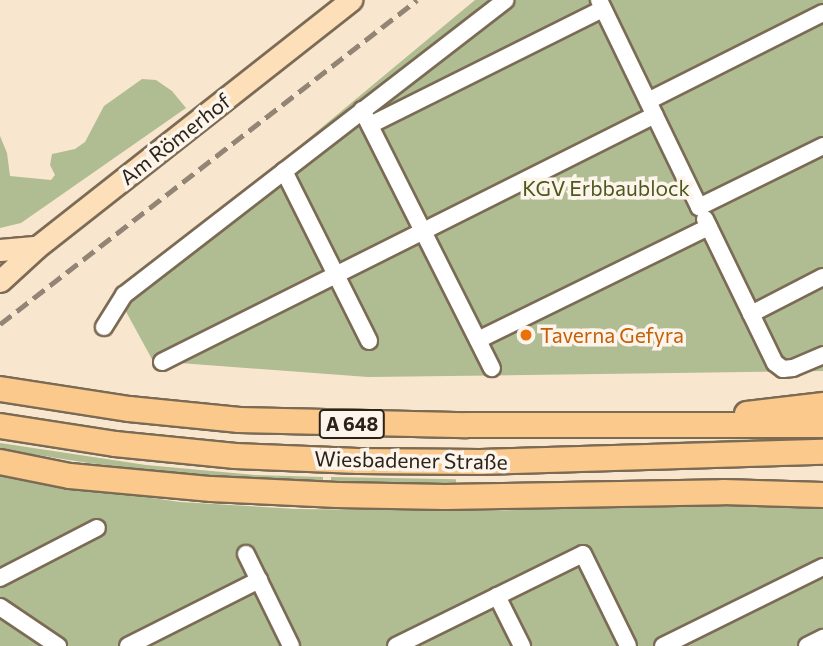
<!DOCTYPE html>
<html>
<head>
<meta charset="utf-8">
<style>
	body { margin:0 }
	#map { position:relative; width:823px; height:646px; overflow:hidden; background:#f9e6ce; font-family:Commissioner,sans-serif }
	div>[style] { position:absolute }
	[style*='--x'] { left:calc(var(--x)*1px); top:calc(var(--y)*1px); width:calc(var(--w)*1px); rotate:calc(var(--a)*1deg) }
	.green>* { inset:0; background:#b0bc92; transform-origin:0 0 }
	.roads { filter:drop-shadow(2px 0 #7b6b55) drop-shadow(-2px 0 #7b6b55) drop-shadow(0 2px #7b6b55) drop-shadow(0 -2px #7b6b55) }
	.minor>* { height:16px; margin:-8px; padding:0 8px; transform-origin:8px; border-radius:8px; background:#fff }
	.major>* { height:21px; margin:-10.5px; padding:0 10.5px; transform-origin:10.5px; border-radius:10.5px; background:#fddfb9 }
	.highway>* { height:24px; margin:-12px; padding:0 12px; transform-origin:12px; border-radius:12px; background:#fbc98b }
	.rail>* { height:4.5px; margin-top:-2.25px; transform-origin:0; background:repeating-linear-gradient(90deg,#928575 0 14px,transparent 0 21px) }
	.dots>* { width:19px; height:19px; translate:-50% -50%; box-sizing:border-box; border:4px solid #fdf5eb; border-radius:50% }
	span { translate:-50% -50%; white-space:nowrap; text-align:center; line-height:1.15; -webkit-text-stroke:7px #fdf5eb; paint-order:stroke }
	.shield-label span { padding:2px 5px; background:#fdf5eb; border:2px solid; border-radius:5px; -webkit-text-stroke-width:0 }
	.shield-label { font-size:19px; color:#2a231a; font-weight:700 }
	.street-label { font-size:21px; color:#2a231a }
	.park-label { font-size:21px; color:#4b581b }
	.food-label { font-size:21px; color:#c56008 }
	.left { translate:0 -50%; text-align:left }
</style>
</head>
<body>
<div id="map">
	<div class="green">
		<i style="clip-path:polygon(475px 0,823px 0,823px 371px,368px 377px,153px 361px,118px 297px)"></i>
		<i style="clip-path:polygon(142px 79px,156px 80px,172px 91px,186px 108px,21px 223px,0 228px,0 136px,7px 153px,10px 176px,51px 180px,55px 175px,50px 165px,52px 154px,75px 149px,85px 142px,104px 106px)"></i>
		<i style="clip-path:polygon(823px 437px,823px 442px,665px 448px,664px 442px)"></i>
		<i style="clip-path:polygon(0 443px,146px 465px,255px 475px,323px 477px,323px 483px,217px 477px,88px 463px,0 449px)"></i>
		<i style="clip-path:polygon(0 476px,180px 502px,297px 509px,479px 511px,695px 505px,823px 506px,823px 646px,0 646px)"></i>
		<i style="left:331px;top:477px;width:125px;height:6px;rotate:1deg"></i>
	</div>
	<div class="roads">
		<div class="minor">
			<i style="--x:599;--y:0;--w:230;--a:64.2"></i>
			<i style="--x:699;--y:207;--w:138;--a:-26.2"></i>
			<i style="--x:648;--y:101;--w:196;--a:-26.7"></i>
			<i style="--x:362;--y:110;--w:289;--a:63.3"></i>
			<i style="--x:370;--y:125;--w:260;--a:-26.5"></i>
			<i style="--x:284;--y:171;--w:190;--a:63.4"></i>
			<i style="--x:705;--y:219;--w:160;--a:64.1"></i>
			<i style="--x:775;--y:363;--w:10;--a:37"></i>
			<i style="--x:783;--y:369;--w:10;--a:-6"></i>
			<i style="--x:793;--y:368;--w:33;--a:-23"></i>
			<i style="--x:751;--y:314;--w:81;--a:-27.2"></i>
			<i style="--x:104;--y:327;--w:38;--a:-58"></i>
			<i style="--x:124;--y:295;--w:482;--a:-37.7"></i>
			<i style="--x:478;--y:340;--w:257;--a:-26.1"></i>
			<i style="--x:162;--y:362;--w:551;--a:-26.61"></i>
			<i style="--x:246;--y:554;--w:102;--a:63.9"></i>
			<i style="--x:0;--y:578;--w:109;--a:-27.3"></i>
			<i style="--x:497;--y:596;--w:56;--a:63.4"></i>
			<i style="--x:0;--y:607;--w:70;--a:33.9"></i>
			<i style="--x:128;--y:646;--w:147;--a:-26.7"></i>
			<i style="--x:396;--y:646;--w:208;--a:-26.2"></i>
			<i style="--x:583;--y:554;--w:102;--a:63.9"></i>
			<i style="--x:663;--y:646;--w:178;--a:-26.3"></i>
			<i style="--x:807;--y:646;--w:18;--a:-27"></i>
		</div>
		<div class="major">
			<i style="--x:0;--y:250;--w:37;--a:-5"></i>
			<i style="--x:0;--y:281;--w:50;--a:-42.6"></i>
			<i style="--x:37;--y:247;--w:400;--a:-38.2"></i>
		</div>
		<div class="highway">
			<i style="--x:0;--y:389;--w:131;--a:8.8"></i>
			<i style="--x:129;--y:409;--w:111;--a:5.7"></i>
			<i style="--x:239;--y:420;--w:228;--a:1.3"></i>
			<i style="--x:467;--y:425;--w:356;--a:0"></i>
			<i style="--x:747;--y:414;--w:77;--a:-6.8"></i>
			<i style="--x:0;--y:426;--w:116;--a:8.9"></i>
			<i style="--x:115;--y:444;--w:121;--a:5.7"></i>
			<i style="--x:235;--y:456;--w:123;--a:2.3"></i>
			<i style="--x:358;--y:461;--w:122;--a:0.5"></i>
			<i style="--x:480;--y:462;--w:343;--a:-1.7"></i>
			<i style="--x:0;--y:462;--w:71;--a:11.3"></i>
			<i style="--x:70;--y:476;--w:142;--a:5.3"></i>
			<i style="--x:211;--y:489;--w:126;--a:2.7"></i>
			<i style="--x:337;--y:495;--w:108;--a:1.1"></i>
			<i style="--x:445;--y:497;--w:278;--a:-1"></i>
			<i style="--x:723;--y:492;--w:100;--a:1.7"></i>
		</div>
	</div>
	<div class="rail">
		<i style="--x:0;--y:324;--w:528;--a:-37.85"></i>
	</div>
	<div class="dots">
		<i style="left:526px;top:335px;background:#e8710a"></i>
	</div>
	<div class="shield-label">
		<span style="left:352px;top:424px">A 648</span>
	</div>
	<div class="street-label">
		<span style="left:175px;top:139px;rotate:-38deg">Am Römerhof</span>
		<span style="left:411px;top:460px;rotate:1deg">Wiesbadener Straße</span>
	</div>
	<div class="park-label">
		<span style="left:606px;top:188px">KGV Erbbaublock</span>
	</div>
	<div class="food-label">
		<span class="left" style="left:540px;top:335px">Taverna Gefyra</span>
	</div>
</div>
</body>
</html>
